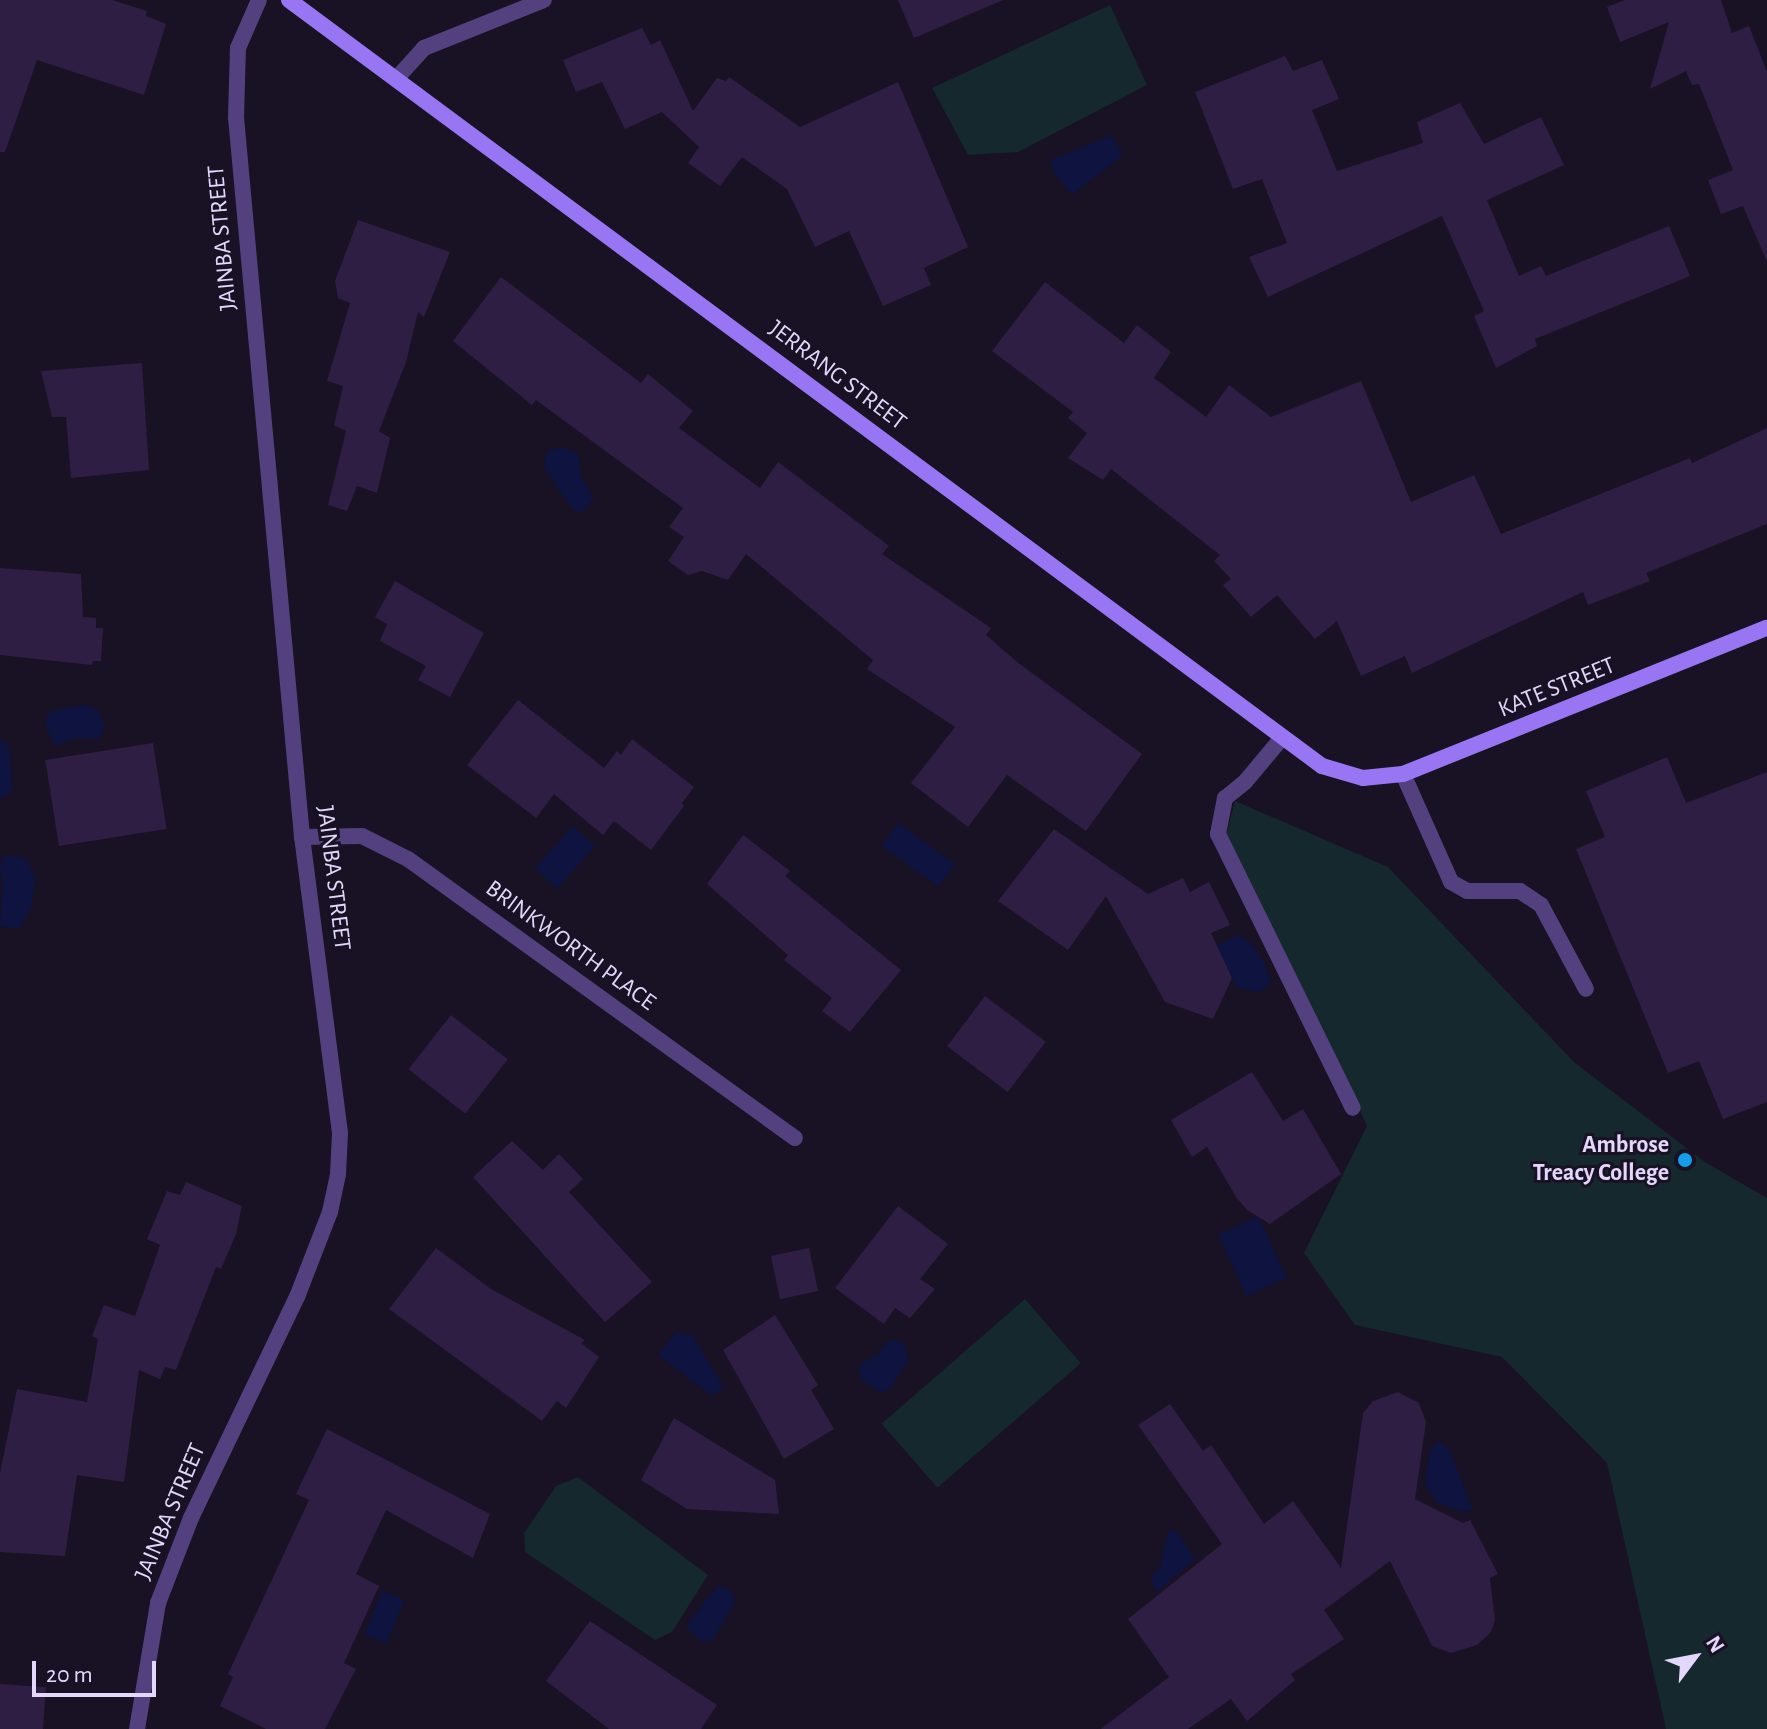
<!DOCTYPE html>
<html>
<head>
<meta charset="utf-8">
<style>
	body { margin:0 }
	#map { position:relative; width:1767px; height:1729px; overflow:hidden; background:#191124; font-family:"Alegreya Sans",sans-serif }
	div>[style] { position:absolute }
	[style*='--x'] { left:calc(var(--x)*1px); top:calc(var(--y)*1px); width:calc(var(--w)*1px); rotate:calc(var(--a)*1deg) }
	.green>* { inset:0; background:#14282d; transform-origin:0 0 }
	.water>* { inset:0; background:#0e143f; transform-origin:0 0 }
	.building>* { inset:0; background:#2f1e43; transform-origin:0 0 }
	.lane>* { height:16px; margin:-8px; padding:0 8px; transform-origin:8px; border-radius:8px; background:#52407f }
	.street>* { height:16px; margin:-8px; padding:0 8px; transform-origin:8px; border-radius:8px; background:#52407f }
	.secondary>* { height:16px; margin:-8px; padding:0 8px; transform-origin:8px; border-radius:8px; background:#9876f3 }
	.dots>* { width:22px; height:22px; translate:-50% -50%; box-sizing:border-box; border:4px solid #191124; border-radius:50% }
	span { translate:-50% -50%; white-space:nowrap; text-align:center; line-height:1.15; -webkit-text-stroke:6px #191124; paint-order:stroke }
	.street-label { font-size:24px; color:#e4d7fc }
	.poi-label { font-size:24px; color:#e4d7fc; font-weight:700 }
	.right { translate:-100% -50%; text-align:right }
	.north { position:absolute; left:1655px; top:1617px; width:80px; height:80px; -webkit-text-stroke:6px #191124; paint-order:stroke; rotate:58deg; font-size:22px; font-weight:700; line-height:32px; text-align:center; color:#e4d7fc }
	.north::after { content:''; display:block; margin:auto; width:28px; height:36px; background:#e4d7fc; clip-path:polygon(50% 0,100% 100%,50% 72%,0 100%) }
	.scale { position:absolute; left:32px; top:1661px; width:124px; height:36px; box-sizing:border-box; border:4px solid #e4d7fc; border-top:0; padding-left:10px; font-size:24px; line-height:28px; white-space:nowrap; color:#e4d7fc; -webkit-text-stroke:6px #191124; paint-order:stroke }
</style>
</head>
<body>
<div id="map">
	<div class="green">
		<i style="clip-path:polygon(1110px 5px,1147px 85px,1018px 152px,968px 155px,932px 88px)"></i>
		<i style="clip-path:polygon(1235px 801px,1388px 867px,1575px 1063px,1705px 1162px,1767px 1198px,1767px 1729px,1666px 1729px,1607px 1463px,1502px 1357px,1355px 1325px,1304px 1253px,1367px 1126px,1308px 1002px,1225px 839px)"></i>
		<i style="left:1025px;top:1299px;width:85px;height:190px;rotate:49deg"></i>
		<i style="clip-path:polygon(578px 1477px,708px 1575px,672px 1632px,655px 1640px,525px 1552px,524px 1533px,556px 1486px)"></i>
	</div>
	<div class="water">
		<i style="clip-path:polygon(1111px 135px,1123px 155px,1072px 195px,1053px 172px,1051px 160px)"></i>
		<i style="clip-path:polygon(562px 447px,579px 455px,580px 475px,594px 498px,581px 513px,571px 508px,544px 467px,547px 451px)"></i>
		<i style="clip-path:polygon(86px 705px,97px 710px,105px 725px,99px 739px,75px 738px,55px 746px,45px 725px,47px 715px,55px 710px)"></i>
		<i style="clip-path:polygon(0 740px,5px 741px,10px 751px,12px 790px,0 799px)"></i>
		<i style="left:898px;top:823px;width:70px;height:28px;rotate:36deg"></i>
		<i style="left:573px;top:826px;width:30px;height:57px;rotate:42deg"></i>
		<i style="clip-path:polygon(4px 856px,18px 856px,28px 861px,35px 879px,32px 906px,20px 928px,0 927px,3px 886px,0 868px)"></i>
		<i style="clip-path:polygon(1238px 935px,1253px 945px,1264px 963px,1271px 982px,1260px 992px,1236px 987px,1217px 946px)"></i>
		<i style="left:1258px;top:1216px;width:68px;height:44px;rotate:65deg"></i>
		<i style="clip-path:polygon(676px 1332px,692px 1335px,723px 1386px,720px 1391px,712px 1396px,658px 1355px)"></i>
		<i style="clip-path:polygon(889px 1340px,904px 1343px,908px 1361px,891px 1387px,882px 1393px,861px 1380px,859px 1365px,877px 1355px)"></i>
		<i style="clip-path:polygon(1439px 1441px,1449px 1449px,1473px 1510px,1462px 1512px,1437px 1503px,1425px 1485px,1430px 1449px)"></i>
		<i style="clip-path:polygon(1168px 1530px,1177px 1532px,1195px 1559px,1157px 1592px,1150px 1578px,1160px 1568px)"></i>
		<i style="clip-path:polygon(722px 1586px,732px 1592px,735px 1602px,712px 1641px,702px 1642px,686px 1626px,716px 1588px)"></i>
		<i style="left:382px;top:1591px;width:24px;height:47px;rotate:22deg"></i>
	</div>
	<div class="building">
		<i style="clip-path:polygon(0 0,112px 0,147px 11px,146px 16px,166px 24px,144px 95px,37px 60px,5px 152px,0 152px)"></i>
		<i style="clip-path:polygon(898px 0,1003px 0,914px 38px)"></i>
		<i style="clip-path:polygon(1625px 0,1721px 0,1732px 33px,1749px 26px,1767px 72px,1767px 262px,1743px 206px,1721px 214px,1708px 180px,1733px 170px,1699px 84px,1692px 85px,1686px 71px,1650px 89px,1669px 22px,1620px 42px,1607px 7px)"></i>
		<i style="clip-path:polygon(642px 28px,651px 45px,660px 40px,693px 111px,717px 78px,726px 81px,729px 77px,800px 127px,898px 82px,968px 247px,924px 268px,931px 285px,883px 306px,849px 231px,815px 247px,787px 189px,742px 157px,720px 186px,688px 163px,699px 147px,662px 112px,625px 129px,602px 82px,576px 92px,563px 60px)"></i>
		<i style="clip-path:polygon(1285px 56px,1293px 71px,1322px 60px,1339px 99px,1312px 110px,1337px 171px,1423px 143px,1417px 122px,1460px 103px,1484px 144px,1541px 117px,1564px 165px,1487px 200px,1519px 276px,1541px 266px,1546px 276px,1669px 226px,1690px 276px,1535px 339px,1537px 346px,1496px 368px,1474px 316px,1484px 311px,1442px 216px,1268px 297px,1249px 257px,1287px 243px,1262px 179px,1233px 189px,1195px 92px)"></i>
		<i style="clip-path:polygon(358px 220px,450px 252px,424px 317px,418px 312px,406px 362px,379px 431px,390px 438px,377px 493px,357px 486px,347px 511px,328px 505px,346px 431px,334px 425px,343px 386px,327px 381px,350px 303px,338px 298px,335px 281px)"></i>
		<i style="clip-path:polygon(501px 277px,641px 383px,648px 374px,693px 411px,679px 428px,760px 488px,778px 462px,889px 546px,882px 554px,991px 628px,986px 635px,1017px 662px,1142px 754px,1086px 831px,1007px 775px,968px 827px,911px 783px,955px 727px,867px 669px,873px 660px,746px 554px,728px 580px,702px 571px,688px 575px,668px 561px,684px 537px,669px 527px,683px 508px,536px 400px,532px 405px,453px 341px)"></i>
		<i style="clip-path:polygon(1045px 282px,1124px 343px,1137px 325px,1171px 352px,1154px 378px,1206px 417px,1229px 385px,1271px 417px,1361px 381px,1411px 502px,1474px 475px,1501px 534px,1690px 458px,1692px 463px,1767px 428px,1767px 524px,1646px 573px,1650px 581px,1588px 605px,1583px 592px,1412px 673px,1405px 656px,1361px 676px,1337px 621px,1315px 639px,1277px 595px,1251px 617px,1223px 585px,1231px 579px,1214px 561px,1220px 555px,1111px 469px,1103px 480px,1068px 458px,1087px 433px,1068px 418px,1073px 412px,992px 351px)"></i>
		<i style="clip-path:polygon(142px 363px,149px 470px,71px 478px,66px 417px,52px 417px,41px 371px)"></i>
		<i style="clip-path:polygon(0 568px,81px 574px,83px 617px,96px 618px,96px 628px,103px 628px,101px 661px,93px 661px,92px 665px,0 655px)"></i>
		<i style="clip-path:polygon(395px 581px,484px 633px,450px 697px,418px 680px,426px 666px,380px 641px,387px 624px,375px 617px)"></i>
		<i style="clip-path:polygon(518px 700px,604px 768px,617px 751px,621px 755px,632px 739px,694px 787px,682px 803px,684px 806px,651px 850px,614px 821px,603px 835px,554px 794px,536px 818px,467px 765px)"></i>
		<i style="left:153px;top:743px;width:87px;height:109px;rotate:81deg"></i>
		<i style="clip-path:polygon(1667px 757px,1686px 803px,1767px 772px,1767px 1102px,1723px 1119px,1699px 1061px,1668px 1073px,1576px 849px,1605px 837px,1586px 791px)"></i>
		<i style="clip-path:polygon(1054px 829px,1148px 894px,1183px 878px,1190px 892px,1209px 882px,1230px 925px,1211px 933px,1232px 978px,1213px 1019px,1165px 1002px,1106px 896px,1068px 950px,998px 901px)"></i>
		<i style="clip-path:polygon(743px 835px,790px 871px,785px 876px,901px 970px,850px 1032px,822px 1011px,832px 998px,784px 960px,788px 955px,707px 884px)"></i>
		<i style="left:985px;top:996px;width:76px;height:63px;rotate:37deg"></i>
		<i style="left:451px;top:1015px;width:72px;height:69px;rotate:38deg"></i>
		<i style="clip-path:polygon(1252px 1072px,1283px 1121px,1303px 1109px,1341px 1174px,1270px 1224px,1247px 1210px,1236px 1197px,1207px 1147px,1192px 1157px,1171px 1120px)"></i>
		<i style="clip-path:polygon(512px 1141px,543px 1170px,559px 1154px,583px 1179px,569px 1192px,652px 1282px,605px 1322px,473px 1177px)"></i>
		<i style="clip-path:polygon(186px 1182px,242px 1206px,236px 1234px,221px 1269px,216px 1267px,176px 1370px,165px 1367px,160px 1379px,139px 1370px,124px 1482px,77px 1475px,65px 1556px,0 1552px,0 1473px,17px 1389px,87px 1402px,98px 1339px,92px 1336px,104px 1305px,135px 1316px,160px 1245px,147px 1239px,167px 1191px,180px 1195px)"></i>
		<i style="clip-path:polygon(898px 1206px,948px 1244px,920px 1279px,935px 1289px,910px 1318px,895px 1308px,884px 1324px,835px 1288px)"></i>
		<i style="clip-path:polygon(436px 1248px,491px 1289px,585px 1340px,581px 1343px,599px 1357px,566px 1408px,557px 1401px,542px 1421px,389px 1309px)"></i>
		<i style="left:809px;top:1248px;width:44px;height:39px;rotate:78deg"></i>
		<i style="clip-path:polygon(775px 1315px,818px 1385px,811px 1390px,834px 1429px,784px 1459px,723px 1350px)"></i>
		<i style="clip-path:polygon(1398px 1392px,1419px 1403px,1426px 1422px,1415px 1499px,1463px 1523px,1470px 1520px,1498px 1574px,1490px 1578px,1495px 1620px,1491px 1632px,1477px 1645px,1451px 1653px,1432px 1646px,1390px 1561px,1324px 1610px,1344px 1639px,1291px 1674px,1295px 1680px,1247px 1721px,1231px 1699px,1188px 1729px,1101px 1729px,1169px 1677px,1128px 1619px,1222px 1544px,1138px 1425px,1170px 1404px,1203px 1451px,1211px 1445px,1264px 1524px,1293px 1501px,1341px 1568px,1363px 1413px,1373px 1401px)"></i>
		<i style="clip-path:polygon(674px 1418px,775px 1480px,779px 1514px,687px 1509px,641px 1480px)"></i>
		<i style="clip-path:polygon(327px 1429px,490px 1514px,473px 1558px,386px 1510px,356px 1574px,379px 1586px,344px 1663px,356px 1669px,325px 1729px,266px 1729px,220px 1706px,233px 1677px,228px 1674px,309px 1500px,296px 1494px)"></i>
		<i style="clip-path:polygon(590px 1621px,717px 1705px,701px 1729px,609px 1729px,546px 1681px)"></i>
		<i style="left:0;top:1684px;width:46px;height:45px;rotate:4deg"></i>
	</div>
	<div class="lane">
		<i style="--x:1281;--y:739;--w:56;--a:129.9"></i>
		<i style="--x:1245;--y:782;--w:26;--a:141"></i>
		<i style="--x:1225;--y:798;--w:37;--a:101"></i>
		<i style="--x:1218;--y:834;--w:305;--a:63.8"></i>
		<i style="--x:1403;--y:774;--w:118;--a:66"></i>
		<i style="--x:1451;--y:882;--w:18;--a:29"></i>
		<i style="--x:1467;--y:891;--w:53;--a:0"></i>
		<i style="--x:1520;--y:891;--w:25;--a:34"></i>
		<i style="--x:1541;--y:905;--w:95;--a:61.8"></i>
	</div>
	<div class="street">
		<i style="--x:396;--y:79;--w:42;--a:-47.9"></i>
		<i style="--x:424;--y:48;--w:129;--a:-21.8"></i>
		<i style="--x:302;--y:837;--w:60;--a:-1"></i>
		<i style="--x:362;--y:836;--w:51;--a:26.6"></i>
		<i style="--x:408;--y:859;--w:477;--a:35.8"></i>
		<i style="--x:137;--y:1729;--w:128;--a:-80.5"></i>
		<i style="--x:158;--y:1603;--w:91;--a:-68.8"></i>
		<i style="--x:191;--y:1518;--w:245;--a:-64.4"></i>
		<i style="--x:297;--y:1297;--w:91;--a:-68.8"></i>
		<i style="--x:330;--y:1212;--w:39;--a:-78"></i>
		<i style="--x:338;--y:1174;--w:41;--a:-87.2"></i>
		<i style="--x:340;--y:1133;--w:298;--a:-97.3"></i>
		<i style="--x:302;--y:837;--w:722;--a:-95.24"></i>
		<i style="--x:236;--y:118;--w:70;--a:-88.4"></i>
		<i style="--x:238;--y:48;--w:52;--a:-66.4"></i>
	</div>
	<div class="secondary">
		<i style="--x:289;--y:0;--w:1286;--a:36.56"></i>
		<i style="--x:1322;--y:766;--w:43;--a:16.3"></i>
		<i style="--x:1363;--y:778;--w:40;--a:-5.7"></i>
		<i style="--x:1403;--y:774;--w:392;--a:-21.9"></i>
	</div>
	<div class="dots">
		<i style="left:1685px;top:1160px;background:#149fea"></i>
	</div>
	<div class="street-label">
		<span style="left:223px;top:238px;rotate:-95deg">JAINBA STREET</span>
		<span style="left:837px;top:376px;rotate:37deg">JERRANG STREET</span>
		<span style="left:1557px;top:688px;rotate:-22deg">KATE STREET</span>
		<span style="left:333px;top:878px;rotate:83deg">JAINBA STREET</span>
		<span style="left:570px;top:946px;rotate:36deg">BRINKWORTH PLACE</span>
		<span style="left:171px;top:1512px;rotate:-67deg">JAINBA STREET</span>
	</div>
	<div class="poi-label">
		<span class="right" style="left:1669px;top:1160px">Ambrose<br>Treacy College</span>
	</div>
	<div class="north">N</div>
	<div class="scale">20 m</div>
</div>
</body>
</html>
